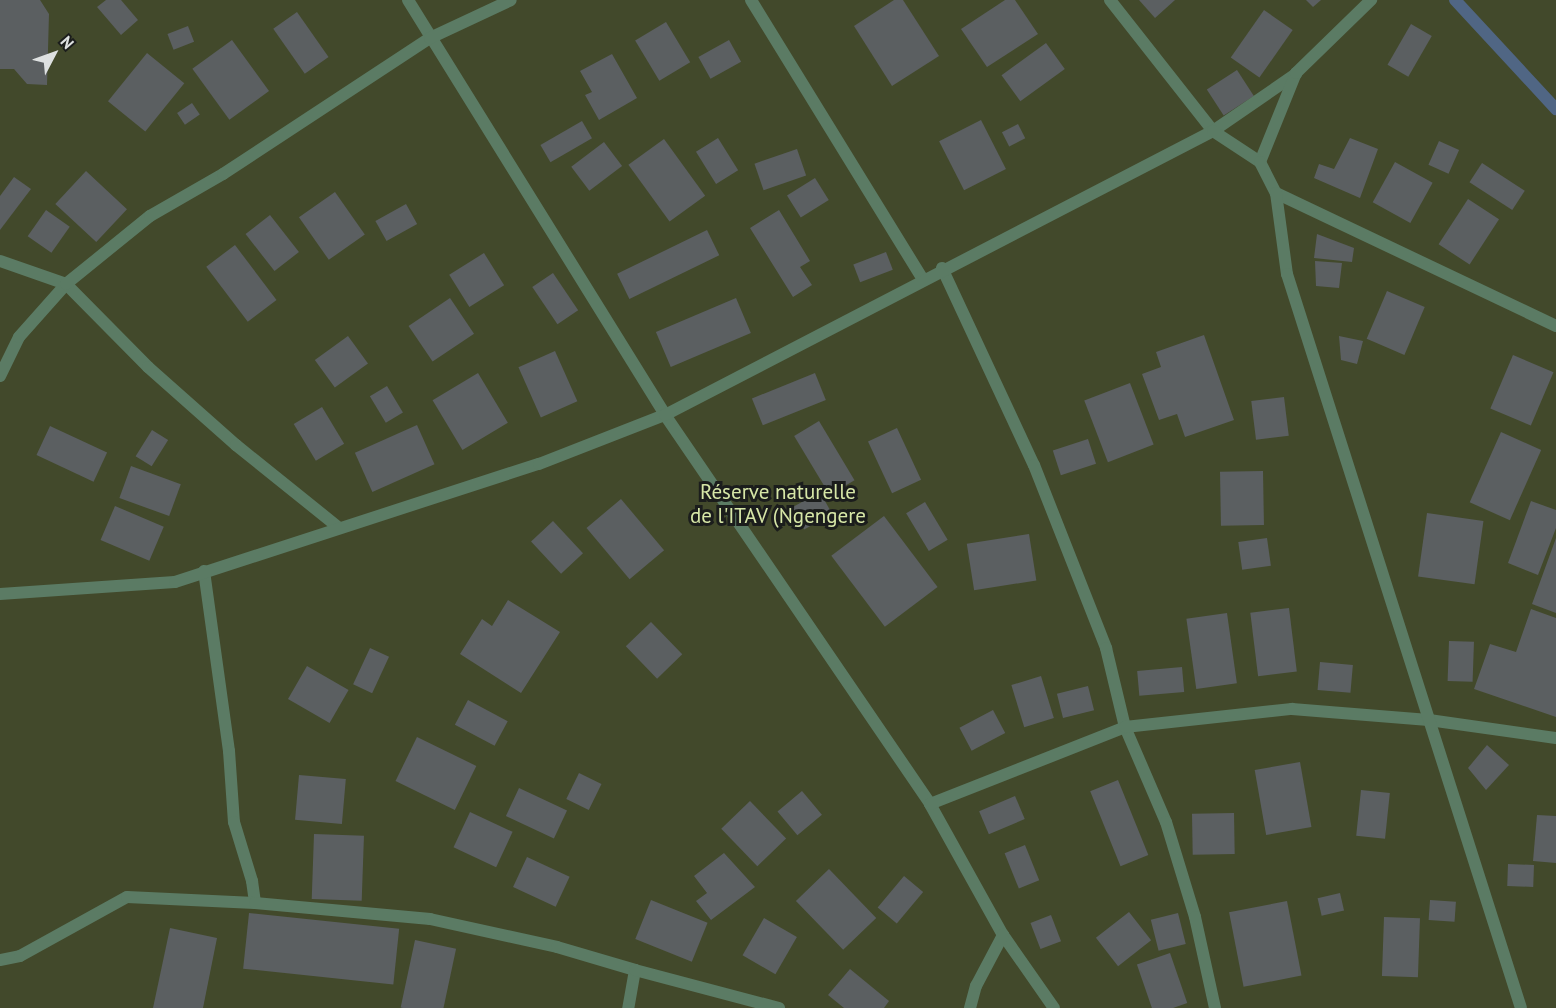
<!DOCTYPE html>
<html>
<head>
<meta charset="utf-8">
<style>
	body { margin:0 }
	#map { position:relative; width:1556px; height:1008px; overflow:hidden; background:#313635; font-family:"PT Sans",sans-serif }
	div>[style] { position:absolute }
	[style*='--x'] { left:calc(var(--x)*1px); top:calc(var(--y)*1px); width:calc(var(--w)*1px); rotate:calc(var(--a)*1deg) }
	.green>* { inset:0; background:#42492b; transform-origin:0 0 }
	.stream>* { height:12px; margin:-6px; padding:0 6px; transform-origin:6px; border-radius:6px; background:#506684 }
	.building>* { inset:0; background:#5b5f61; transform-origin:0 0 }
	.minor>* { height:12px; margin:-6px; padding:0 6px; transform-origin:6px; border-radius:6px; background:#5b7b64 }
	.tertiary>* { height:12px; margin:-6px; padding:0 6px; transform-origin:6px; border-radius:6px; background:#5b7b64 }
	span { translate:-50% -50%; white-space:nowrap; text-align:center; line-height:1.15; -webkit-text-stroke:6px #1b1d1c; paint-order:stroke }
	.park-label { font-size:21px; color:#d7e7a7 }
	.north { position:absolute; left:24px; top:24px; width:60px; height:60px; -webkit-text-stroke:4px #1b1d1c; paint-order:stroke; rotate:49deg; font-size:16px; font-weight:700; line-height:24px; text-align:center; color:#dee1e1 }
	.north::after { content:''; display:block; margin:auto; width:21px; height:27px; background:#dee1e1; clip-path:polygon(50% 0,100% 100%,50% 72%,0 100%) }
</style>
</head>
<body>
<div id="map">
	<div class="green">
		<i style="left:0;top:0;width:1556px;height:1008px"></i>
	</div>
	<div class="stream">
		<i style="--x:1455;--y:0;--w:149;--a:47.2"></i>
	</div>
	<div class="building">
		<i style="clip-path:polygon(0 0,40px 0,49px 14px,47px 85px,27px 84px,14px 69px,0 69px)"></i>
		<i style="clip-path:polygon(106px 0,121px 0,138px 20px,121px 35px,97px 7px)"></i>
		<i style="clip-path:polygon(894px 0,903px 0,939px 56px,892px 86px,854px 26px)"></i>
		<i style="clip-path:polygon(1005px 0,1015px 0,1038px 34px,987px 67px,961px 29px)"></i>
		<i style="clip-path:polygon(1139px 0,1175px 0,1155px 18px)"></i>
		<i style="clip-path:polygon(1306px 0,1321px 0,1313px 7px)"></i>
		<i style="left:1264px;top:10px;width:35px;height:58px;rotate:35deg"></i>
		<i style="left:297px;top:12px;width:55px;height:29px;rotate:55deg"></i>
		<i style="left:666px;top:22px;width:47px;height:36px;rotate:59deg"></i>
		<i style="left:1411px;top:24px;width:24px;height:47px;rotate:30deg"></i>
		<i style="left:188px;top:26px;width:17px;height:22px;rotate:69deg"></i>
		<i style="left:232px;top:40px;width:63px;height:49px;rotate:54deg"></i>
		<i style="left:729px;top:40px;width:25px;height:35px;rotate:61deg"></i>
		<i style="left:1046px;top:43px;width:32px;height:55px;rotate:54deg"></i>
		<i style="left:147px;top:53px;width:48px;height:62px;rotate:39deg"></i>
		<i style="clip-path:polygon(612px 54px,637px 98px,599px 120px,585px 95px,592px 92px,580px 71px)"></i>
		<i style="left:1237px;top:70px;width:31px;height:36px;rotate:57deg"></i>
		<i style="left:192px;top:103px;width:14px;height:18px;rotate:56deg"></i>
		<i style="left:981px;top:120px;width:55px;height:47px;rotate:63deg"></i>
		<i style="left:582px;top:121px;width:20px;height:48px;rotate:60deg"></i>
		<i style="left:1018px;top:124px;width:16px;height:18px;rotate:63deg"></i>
		<i style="left:718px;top:138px;width:38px;height:26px;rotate:58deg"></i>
		<i style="clip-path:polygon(1350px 138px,1378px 149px,1360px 198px,1314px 178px,1319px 164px,1334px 169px)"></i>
		<i style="left:664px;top:139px;width:70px;height:44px;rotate:54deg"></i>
		<i style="left:1439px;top:141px;width:22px;height:26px;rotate:24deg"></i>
		<i style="left:604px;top:142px;width:30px;height:41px;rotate:53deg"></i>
		<i style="left:797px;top:149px;width:28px;height:45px;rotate:71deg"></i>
		<i style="left:1395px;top:162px;width:43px;height:46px;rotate:29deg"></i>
		<i style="left:1482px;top:163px;width:51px;height:23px;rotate:33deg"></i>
		<i style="left:86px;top:171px;width:56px;height:45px;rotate:43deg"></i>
		<i style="clip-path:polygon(14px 177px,31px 189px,0 230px,0 196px)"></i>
		<i style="left:815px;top:178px;width:26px;height:33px;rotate:58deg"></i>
		<i style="left:335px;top:192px;width:52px;height:44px;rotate:55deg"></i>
		<i style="left:1468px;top:199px;width:37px;height:54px;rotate:33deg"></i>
		<i style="left:406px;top:204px;width:23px;height:35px;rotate:61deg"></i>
		<i style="left:46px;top:210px;width:29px;height:32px;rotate:35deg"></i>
		<i style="clip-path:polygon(779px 210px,810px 261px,800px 267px,812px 285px,793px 297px,750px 228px)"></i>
		<i style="left:270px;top:215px;width:47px;height:31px;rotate:52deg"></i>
		<i style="left:707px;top:230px;width:28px;height:100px;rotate:64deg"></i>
		<i style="clip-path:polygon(1317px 234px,1354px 248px,1352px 262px,1314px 258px)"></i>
		<i style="left:235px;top:245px;width:69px;height:36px;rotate:53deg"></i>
		<i style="left:886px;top:252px;width:19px;height:35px;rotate:69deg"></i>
		<i style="left:484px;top:253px;width:38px;height:41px;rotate:58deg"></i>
		<i style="clip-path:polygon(1315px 261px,1342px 263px,1339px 288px,1316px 286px)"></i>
		<i style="left:553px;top:273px;width:45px;height:25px;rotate:56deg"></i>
		<i style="left:1387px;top:291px;width:41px;height:52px;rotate:23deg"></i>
		<i style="left:450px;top:298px;width:43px;height:50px;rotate:56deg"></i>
		<i style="left:736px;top:298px;width:38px;height:87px;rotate:67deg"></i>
		<i style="clip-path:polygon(1204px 335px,1234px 420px,1185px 437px,1177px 414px,1159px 420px,1142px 374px,1161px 367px,1156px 352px)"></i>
		<i style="left:348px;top:336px;width:34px;height:41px;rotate:54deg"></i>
		<i style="clip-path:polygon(1339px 336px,1363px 341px,1357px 364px,1341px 360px)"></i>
		<i style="left:555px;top:351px;width:55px;height:40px;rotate:66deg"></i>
		<i style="left:1513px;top:355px;width:44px;height:58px;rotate:23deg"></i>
		<i style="left:478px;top:373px;width:58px;height:53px;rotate:59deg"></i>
		<i style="left:815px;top:373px;width:29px;height:68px;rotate:68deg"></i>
		<i style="left:1130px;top:383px;width:66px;height:49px;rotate:69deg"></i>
		<i style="left:387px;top:386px;width:31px;height:20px;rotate:59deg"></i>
		<i style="left:1284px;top:397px;width:39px;height:33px;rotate:83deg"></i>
		<i style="left:322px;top:407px;width:43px;height:33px;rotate:59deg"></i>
		<i style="left:819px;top:421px;width:69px;height:29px;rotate:59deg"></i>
		<i style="left:417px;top:425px;width:43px;height:68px;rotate:66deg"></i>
		<i style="left:50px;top:426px;width:63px;height:32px;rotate:25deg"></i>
		<i style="left:897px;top:428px;width:57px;height:32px;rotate:65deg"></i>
		<i style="left:152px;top:430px;width:19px;height:31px;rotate:32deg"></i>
		<i style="left:1501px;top:432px;width:44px;height:77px;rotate:24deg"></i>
		<i style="left:1088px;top:439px;width:26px;height:37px;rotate:72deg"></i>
		<i style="left:131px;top:466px;width:53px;height:34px;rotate:20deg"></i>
		<i style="left:1263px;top:471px;width:54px;height:43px;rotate:89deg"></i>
		<i style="left:820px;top:492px;width:25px;height:32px;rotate:61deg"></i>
		<i style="left:621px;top:499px;width:67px;height:45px;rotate:50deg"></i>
		<i style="clip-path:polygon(1531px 501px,1556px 510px,1556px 528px,1538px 575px,1508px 563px)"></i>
		<i style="left:925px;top:502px;width:44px;height:22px;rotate:59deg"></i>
		<i style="left:115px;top:506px;width:53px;height:37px;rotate:23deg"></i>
		<i style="left:1427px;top:513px;width:57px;height:64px;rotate:8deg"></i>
		<i style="left:884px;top:516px;width:89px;height:66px;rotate:53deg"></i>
		<i style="left:553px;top:521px;width:44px;height:30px;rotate:47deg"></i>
		<i style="left:1029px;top:534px;width:47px;height:63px;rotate:81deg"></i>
		<i style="left:1267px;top:538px;width:28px;height:29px;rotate:82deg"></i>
		<i style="clip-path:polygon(1556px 538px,1556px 613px,1532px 604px)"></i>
		<i style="clip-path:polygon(508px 600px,560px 632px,521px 693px,460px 654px,482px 619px,492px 626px)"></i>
		<i style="left:1289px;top:608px;width:64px;height:39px;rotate:83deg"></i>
		<i style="clip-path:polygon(1531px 609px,1556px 618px,1556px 717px,1474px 689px,1490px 644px,1516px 652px)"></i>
		<i style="left:1227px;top:613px;width:71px;height:41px;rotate:82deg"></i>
		<i style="left:651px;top:622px;width:45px;height:35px;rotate:46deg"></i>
		<i style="left:1449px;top:641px;width:25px;height:40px;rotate:2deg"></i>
		<i style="left:370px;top:648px;width:21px;height:40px;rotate:25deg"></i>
		<i style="left:1320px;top:662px;width:33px;height:28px;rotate:5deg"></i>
		<i style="left:307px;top:666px;width:48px;height:38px;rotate:30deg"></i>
		<i style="left:1182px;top:667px;width:25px;height:45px;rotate:85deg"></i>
		<i style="left:1041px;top:676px;width:44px;height:31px;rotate:73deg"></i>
		<i style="left:1088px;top:686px;width:25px;height:32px;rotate:76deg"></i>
		<i style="left:468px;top:700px;width:45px;height:28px;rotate:28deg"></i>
		<i style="left:993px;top:710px;width:26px;height:38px;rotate:62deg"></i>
		<i style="left:417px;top:737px;width:66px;height:49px;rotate:26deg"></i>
		<i style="clip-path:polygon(1487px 745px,1509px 765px,1486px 790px,1468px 768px)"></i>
		<i style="left:1300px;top:762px;width:66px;height:46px;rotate:80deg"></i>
		<i style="left:579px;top:773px;width:25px;height:29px;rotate:26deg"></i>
		<i style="left:299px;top:775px;width:47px;height:45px;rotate:5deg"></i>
		<i style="left:1118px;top:780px;width:81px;height:30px;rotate:68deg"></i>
		<i style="left:519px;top:788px;width:53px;height:31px;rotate:25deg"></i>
		<i style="left:1361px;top:790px;width:29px;height:46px;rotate:6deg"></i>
		<i style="left:802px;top:791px;width:31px;height:32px;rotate:50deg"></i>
		<i style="left:1015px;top:796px;width:25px;height:39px;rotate:67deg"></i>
		<i style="left:750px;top:801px;width:52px;height:40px;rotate:46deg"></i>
		<i style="left:470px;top:812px;width:47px;height:39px;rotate:25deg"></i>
		<i style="left:1234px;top:813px;width:41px;height:42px;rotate:89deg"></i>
		<i style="clip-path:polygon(1537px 815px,1556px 816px,1556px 863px,1533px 861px)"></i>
		<i style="left:314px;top:834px;width:50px;height:65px;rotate:2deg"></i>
		<i style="left:1025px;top:845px;width:38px;height:22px;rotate:68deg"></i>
		<i style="clip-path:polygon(724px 853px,755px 887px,711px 920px,696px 901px,707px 893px,694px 876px)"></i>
		<i style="left:527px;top:857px;width:47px;height:33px;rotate:25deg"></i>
		<i style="left:1508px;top:864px;width:26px;height:22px;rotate:2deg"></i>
		<i style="left:829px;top:869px;width:68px;height:46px;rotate:46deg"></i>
		<i style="left:904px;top:876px;width:25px;height:41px;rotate:40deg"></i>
		<i style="left:1340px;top:893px;width:18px;height:23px;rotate:77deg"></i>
		<i style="left:651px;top:900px;width:61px;height:42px;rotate:22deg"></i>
		<i style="left:1430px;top:900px;width:26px;height:20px;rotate:4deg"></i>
		<i style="left:1287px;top:901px;width:76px;height:59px;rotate:79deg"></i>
		<i style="left:1129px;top:912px;width:36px;height:42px;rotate:52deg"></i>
		<i style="left:249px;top:913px;width:151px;height:56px;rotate:6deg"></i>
		<i style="left:1178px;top:913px;width:32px;height:28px;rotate:76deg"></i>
		<i style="left:1051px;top:915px;width:28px;height:22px;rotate:69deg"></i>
		<i style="left:1384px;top:917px;width:36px;height:59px;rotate:2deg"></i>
		<i style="left:764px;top:918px;width:38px;height:43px;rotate:30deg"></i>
		<i style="clip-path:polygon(170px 928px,217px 938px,203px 1008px,153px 1008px)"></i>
		<i style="left:415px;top:940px;width:42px;height:69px;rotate:12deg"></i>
		<i style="left:1170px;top:953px;width:53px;height:35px;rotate:71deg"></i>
		<i style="clip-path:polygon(850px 969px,889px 1001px,884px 1008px,844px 1008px,828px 995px)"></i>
	</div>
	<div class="minor">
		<i style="--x:408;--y:0;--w:488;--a:58.2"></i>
		<i style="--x:665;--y:415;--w:471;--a:55.7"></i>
		<i style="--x:930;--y:804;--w:150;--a:60.9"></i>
		<i style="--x:1003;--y:935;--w:89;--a:55.1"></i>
		<i style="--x:751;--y:0;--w:326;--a:58.4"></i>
		<i style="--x:1110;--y:0;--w:167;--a:51.8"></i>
		<i style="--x:1276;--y:193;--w:310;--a:25.4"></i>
		<i style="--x:0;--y:261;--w:70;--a:19.2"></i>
		<i style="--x:66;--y:284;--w:117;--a:45.3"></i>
		<i style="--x:148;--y:367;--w:118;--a:41.6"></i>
		<i style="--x:236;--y:445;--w:131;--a:38.8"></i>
		<i style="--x:942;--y:268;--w:217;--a:65"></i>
		<i style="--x:1034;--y:465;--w:197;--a:68.5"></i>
		<i style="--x:1106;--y:648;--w:81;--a:76.5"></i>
		<i style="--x:1125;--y:727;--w:103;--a:66.7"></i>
		<i style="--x:1166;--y:822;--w:99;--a:73"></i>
		<i style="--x:1195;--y:917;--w:93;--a:77.6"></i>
		<i style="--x:0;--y:376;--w:43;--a:-64"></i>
		<i style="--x:19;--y:337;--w:71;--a:-48.4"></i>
		<i style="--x:66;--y:284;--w:108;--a:-39"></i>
		<i style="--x:150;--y:216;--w:84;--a:-29.9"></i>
		<i style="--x:223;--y:174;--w:248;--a:-33.3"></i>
		<i style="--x:430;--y:38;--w:89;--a:-25.1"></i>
		<i style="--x:204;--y:571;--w:182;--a:82.1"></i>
		<i style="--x:229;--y:751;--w:71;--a:86"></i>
		<i style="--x:234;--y:822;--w:62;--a:73"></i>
		<i style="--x:252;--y:881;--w:22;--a:82"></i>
		<i style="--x:930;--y:804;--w:210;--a:-21.5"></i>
		<i style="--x:1125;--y:727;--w:168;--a:-6.2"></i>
		<i style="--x:1292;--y:709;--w:137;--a:4.6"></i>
		<i style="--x:1429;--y:720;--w:128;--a:8.1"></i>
		<i style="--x:0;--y:960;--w:20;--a:-11"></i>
		<i style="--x:20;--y:956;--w:122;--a:-28.9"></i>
		<i style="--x:127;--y:897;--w:128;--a:2.7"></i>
		<i style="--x:255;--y:903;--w:176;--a:5.2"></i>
		<i style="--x:430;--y:919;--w:130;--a:12.4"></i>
		<i style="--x:557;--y:947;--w:81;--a:16.4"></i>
		<i style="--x:635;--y:970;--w:39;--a:100"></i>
		<i style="--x:635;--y:970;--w:149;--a:14.8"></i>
		<i style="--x:970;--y:1008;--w:23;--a:-75"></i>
		<i style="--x:976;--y:986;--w:58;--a:-62.1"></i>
	</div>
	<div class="tertiary">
		<i style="--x:1213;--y:131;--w:101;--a:-34.5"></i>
		<i style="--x:1260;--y:162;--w:96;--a:-68"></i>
		<i style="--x:1296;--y:73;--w:105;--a:-44.2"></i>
		<i style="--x:0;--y:594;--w:175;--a:-3.9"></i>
		<i style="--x:175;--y:582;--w:383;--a:-18"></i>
		<i style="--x:539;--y:464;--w:135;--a:-21.3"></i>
		<i style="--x:665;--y:415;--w:617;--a:-27.4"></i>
		<i style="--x:1213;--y:131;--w:56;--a:33.4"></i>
		<i style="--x:1260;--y:162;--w:35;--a:63"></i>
		<i style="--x:1276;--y:193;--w:82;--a:82.3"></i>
		<i style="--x:1287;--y:274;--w:770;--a:72.32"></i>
	</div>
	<div class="park-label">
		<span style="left:778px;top:504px">Réserve naturelle<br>de l'ITAV (Ngengere</span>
	</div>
	<div class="north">N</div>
</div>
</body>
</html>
